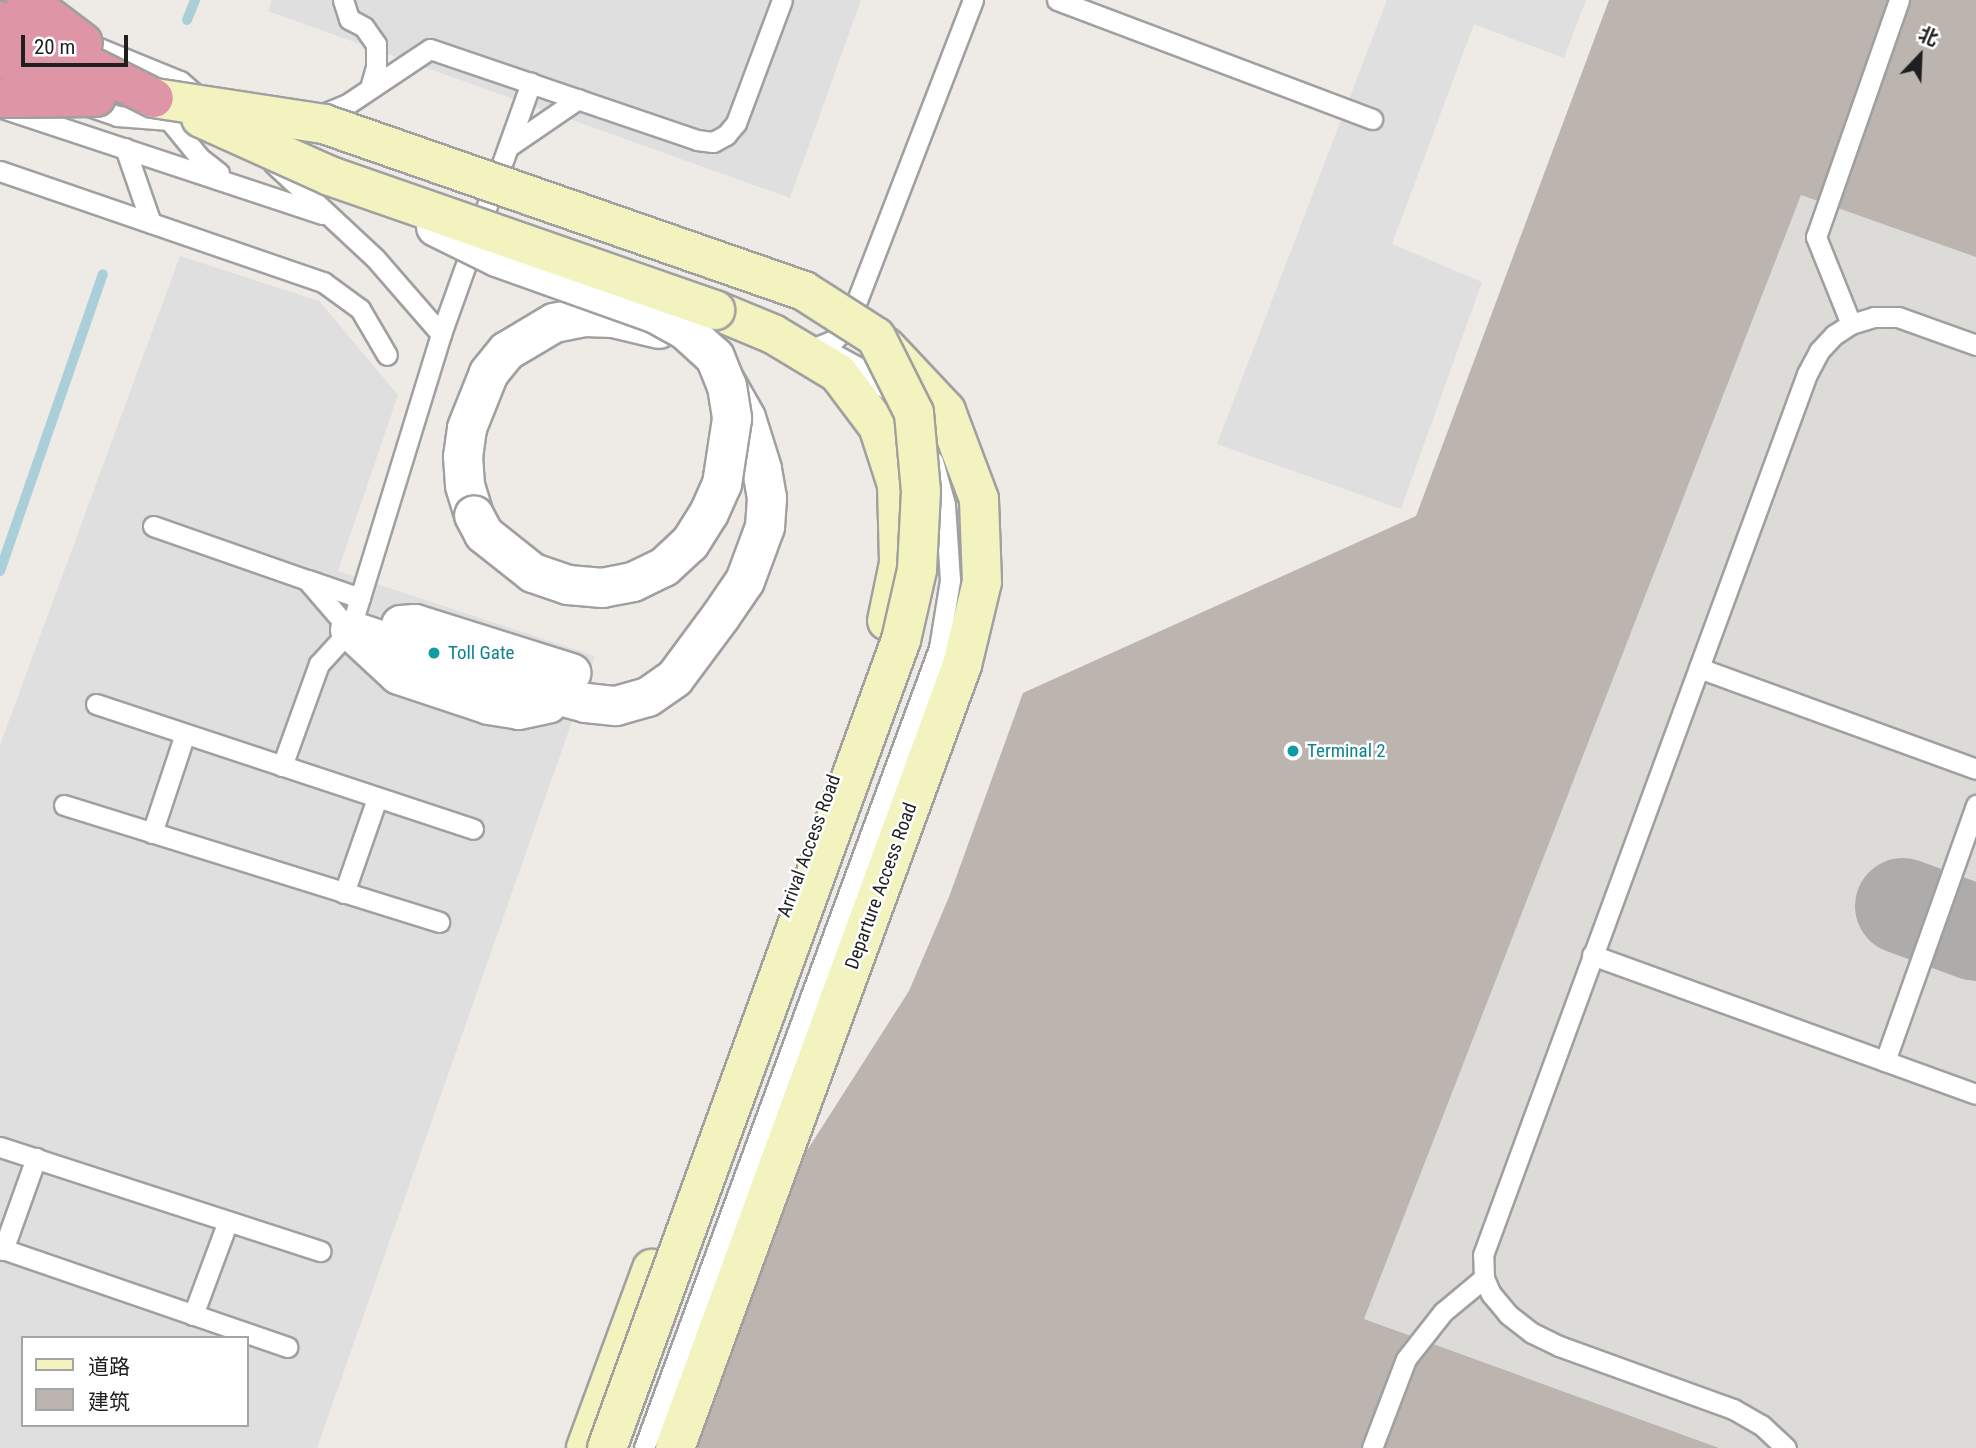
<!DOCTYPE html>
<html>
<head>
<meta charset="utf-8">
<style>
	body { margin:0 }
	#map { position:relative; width:1976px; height:1448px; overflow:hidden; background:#eeebe6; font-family:"Roboto Condensed","Noto Sans SC",sans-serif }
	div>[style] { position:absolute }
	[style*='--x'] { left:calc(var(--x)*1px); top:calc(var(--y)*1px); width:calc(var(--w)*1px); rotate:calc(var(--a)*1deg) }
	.airport>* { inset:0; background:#dddbd7 }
	.parking>* { inset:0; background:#dfdfdf }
	.stream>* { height:10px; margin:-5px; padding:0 5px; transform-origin:5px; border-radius:5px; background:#abcfd8 }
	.taxiway>* { height:96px; margin:-48px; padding:0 48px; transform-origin:48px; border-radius:48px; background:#aeacaa }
	.building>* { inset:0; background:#bbb4af }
	.roads { filter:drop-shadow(2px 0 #a0a0a0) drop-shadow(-2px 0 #a0a0a0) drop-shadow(0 2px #a0a0a0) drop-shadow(0 -2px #a0a0a0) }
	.lane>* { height:19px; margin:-9.5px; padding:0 9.5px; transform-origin:9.5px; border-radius:9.5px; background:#fff }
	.street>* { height:38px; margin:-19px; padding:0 19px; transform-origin:19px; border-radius:19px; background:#fff }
	.secondary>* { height:38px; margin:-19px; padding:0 19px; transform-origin:19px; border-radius:19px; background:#f3f3bf }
	.bridges { filter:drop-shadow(2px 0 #a0a0a0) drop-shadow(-2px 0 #a0a0a0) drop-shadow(0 2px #a0a0a0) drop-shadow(0 -2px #a0a0a0) }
	.street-bridge>* { height:38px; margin:-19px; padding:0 19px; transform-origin:19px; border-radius:19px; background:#fff }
	.secondary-bridge>* { height:38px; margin:-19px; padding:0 19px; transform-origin:19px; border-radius:19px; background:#f3f3bf }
	.highway-bridge>* { height:38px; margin:-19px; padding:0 19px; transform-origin:19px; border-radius:19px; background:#de95a6 }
	.dots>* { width:19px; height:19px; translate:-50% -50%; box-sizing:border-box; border:4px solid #fff; border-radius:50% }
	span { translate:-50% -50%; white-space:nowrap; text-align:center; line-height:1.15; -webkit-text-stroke:5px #fff; paint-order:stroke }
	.culture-label { font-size:19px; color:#0d838f }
	.left { translate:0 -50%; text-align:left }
	.street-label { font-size:19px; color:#1f1f1f }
	.legend { position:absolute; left:21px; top:1336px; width:228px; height:91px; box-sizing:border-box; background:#fff; border:2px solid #a5a5a5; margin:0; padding:9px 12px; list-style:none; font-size:21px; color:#1f1f1f }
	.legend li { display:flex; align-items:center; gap:14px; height:35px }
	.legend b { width:35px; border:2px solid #a5a5a5 }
	.north { position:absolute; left:1885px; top:21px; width:70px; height:70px; -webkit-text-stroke:5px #fff; paint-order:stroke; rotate:23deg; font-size:19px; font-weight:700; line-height:28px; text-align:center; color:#1f1f1f }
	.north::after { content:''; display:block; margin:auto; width:24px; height:32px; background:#1f1f1f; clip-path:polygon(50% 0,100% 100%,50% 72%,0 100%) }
	.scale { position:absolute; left:21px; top:35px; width:107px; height:32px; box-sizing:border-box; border:4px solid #1f1f1f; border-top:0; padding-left:9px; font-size:21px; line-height:24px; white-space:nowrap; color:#1f1f1f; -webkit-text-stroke:5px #fff; paint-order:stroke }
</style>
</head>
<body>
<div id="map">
	<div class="airport">
		<i style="clip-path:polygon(1976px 0,1976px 1448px,689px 1448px,792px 1174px,909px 991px,949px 897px,1023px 693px,1416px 516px)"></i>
	</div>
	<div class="parking">
		<i style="clip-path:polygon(272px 0,861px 0,790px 198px,268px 11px)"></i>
		<i style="clip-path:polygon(1387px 0,1586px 0,1564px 58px,1474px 24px,1392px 244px,1482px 282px,1401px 509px,1217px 444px)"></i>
		<i style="clip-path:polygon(evenodd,180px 256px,319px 301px,398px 395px,338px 571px,595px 656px,317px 1448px,0 1448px,0 745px,180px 256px,23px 1338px,247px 1338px,247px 1425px,23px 1425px,23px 1338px)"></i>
	</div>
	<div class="stream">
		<i style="--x:187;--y:20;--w:22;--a:-68"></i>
		<i style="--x:0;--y:571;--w:314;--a:-70.9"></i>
	</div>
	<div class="taxiway">
		<i style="--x:1903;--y:906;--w:78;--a:20.3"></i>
	</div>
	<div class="building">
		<i style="clip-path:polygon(1609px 0,1976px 0,1976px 257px,1801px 195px,1364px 1319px,1719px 1448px,689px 1448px,792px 1174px,909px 991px,949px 897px,1023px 693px,1416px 516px)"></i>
	</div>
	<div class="roads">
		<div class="lane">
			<i style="--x:343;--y:0;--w:20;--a:72"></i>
			<i style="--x:349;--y:19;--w:17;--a:28"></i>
			<i style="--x:364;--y:27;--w:21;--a:55"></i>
			<i style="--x:376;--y:44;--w:23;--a:90"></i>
			<i style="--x:376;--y:67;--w:22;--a:106"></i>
			<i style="--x:1057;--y:0;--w:337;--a:20.7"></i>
			<i style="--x:77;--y:39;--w:111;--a:22.2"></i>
			<i style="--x:180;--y:81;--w:28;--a:41"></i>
			<i style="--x:83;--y:104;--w:36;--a:19"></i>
			<i style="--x:117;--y:116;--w:52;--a:4.4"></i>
			<i style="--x:169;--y:120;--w:49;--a:50.8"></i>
			<i style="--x:200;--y:158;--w:24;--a:38"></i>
			<i style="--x:5;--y:109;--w:334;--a:18.3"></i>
			<i style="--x:313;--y:118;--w:35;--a:-22"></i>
			<i style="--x:346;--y:105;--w:101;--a:-33.7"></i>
			<i style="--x:430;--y:49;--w:282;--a:18.8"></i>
			<i style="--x:697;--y:140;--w:16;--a:7"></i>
			<i style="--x:713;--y:142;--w:15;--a:-28"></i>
			<i style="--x:726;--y:135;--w:16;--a:-50"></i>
			<i style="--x:736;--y:123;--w:131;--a:-69.5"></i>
			<i style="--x:508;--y:147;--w:85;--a:-34.4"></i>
			<i style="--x:125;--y:148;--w:79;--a:70.9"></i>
			<i style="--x:273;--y:163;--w:139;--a:43"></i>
			<i style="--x:375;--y:258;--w:101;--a:49"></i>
			<i style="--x:0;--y:171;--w:342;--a:19"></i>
			<i style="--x:323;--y:282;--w:46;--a:36.1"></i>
			<i style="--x:360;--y:309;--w:53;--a:59.6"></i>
			<i style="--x:1851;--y:324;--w:94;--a:-111.9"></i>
			<i style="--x:1816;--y:237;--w:251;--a:-70.7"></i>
			<i style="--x:819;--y:346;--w:16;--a:-22"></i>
			<i style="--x:834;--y:340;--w:16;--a:-45"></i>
			<i style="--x:845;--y:329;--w:14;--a:-65"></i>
			<i style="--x:851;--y:316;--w:339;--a:-68.9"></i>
			<i style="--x:836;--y:355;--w:25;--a:29"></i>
			<i style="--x:858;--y:367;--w:46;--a:37.9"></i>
			<i style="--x:153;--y:526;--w:163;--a:19.3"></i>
			<i style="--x:307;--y:580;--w:66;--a:49.3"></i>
			<i style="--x:308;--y:580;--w:55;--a:19.1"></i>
			<i style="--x:1699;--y:668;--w:295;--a:20"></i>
			<i style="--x:96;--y:704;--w:397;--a:18.3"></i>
			<i style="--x:282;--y:766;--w:109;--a:-70.1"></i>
			<i style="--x:319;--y:664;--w:46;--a:-47.6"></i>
			<i style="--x:350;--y:630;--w:310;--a:-72.9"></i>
			<i style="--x:441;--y:334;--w:267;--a:-70.3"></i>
			<i style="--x:64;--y:805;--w:393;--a:17.3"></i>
			<i style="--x:152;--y:833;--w:104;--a:-71.6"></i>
			<i style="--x:344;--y:893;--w:101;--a:-70.8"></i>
			<i style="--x:1592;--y:955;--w:408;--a:19.9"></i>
			<i style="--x:1885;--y:1061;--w:272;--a:-70.4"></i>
			<i style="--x:0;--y:1147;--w:337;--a:18"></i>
			<i style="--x:0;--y:1248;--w:304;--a:19"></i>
			<i style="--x:3;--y:1250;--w:98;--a:-70.3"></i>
			<i style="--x:193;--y:1315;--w:100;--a:-69.6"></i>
			<i style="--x:644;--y:1448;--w:853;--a:-69.76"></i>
			<i style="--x:939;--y:648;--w:69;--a:-80.8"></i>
			<i style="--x:950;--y:580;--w:76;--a:-93.8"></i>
			<i style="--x:945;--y:504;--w:45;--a:-105.6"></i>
			<i style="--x:1372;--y:1448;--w:95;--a:-69.1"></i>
			<i style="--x:1406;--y:1359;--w:60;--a:-51.8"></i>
			<i style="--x:1443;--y:1312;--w:53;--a:-39.7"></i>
			<i style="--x:1786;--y:1448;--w:34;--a:-137"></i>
			<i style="--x:1761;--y:1425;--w:32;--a:-150"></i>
			<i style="--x:1733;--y:1409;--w:185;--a:-160.1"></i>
			<i style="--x:1559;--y:1346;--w:30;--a:-154"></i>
			<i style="--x:1532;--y:1333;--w:31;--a:-142"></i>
			<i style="--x:1508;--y:1314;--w:26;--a:-130"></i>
			<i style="--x:1491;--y:1294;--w:17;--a:-114"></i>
			<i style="--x:1484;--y:1278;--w:23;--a:-92"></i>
			<i style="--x:1483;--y:1255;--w:939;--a:-69.81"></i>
			<i style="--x:1807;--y:374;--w:26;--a:-62"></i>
			<i style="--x:1819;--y:351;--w:22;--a:-47"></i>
			<i style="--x:1834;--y:335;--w:20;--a:-33"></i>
			<i style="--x:1851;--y:324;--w:24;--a:-17"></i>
			<i style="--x:1874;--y:317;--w:24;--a:0"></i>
			<i style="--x:1898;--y:317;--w:83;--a:19.7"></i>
		</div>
		<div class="street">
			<i style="--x:474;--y:515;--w:31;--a:-107"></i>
			<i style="--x:465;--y:485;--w:28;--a:-94"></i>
			<i style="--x:463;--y:457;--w:29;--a:-82"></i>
			<i style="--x:467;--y:428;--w:59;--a:-68.2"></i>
			<i style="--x:489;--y:373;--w:28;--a:-51"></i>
			<i style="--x:507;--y:351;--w:55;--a:-30.8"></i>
			<i style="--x:554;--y:323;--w:32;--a:-11"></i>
			<i style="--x:585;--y:317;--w:28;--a:2"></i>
			<i style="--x:613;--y:318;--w:47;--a:13.4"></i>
			<i style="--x:401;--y:625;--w:14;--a:-4"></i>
			<i style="--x:415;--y:624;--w:164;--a:17.4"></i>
			<i style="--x:350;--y:630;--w:152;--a:18.4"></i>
			<i style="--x:494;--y:678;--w:95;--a:15.2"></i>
			<i style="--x:586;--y:703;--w:30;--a:6"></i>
			<i style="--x:616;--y:706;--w:33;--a:-16"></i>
			<i style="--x:648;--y:697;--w:33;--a:-35"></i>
			<i style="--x:675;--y:678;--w:77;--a:-53.4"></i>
			<i style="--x:721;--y:616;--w:42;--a:-55.6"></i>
			<i style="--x:745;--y:581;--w:58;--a:-69.7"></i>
			<i style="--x:765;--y:527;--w:29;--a:-86"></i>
			<i style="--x:767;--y:498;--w:29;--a:-100"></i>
			<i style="--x:762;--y:469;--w:53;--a:-107.4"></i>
			<i style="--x:746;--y:418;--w:40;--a:-119.7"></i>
			<i style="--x:359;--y:638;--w:54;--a:42.8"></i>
			<i style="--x:399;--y:675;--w:95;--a:18.4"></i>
			<i style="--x:489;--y:705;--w:30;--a:9"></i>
			<i style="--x:519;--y:710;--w:30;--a:-12"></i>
		</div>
		<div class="secondary">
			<i style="--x:715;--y:310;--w:63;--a:22.5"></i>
			<i style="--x:773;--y:334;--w:76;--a:31"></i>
			<i style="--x:838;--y:373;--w:66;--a:53"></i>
			<i style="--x:878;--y:426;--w:62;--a:72.1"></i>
			<i style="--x:897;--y:485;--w:78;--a:88.5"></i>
			<i style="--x:899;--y:563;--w:59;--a:101.7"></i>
			<i style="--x:586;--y:1448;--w:191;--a:-69.8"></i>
			<i style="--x:675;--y:1448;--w:834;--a:-69.87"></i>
			<i style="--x:962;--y:665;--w:85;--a:-76.5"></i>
			<i style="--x:982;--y:582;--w:83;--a:-92.1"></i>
			<i style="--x:979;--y:499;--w:94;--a:-110.6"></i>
			<i style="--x:946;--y:411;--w:88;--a:-133.2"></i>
		</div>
	</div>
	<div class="bridges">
		<div class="street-bridge">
			<i style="--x:436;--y:227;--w:68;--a:26.2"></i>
			<i style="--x:497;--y:257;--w:169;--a:19.7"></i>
			<i style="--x:656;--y:314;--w:33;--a:29"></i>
			<i style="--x:685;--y:330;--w:40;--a:42"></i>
			<i style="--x:715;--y:357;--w:31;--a:68"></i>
			<i style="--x:727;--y:386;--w:33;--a:81"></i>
			<i style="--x:732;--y:419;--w:66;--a:98.7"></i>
			<i style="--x:722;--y:484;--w:32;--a:114"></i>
			<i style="--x:709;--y:513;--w:36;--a:122"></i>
			<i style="--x:690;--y:543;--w:35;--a:137"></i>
			<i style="--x:664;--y:567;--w:34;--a:154"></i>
			<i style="--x:633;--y:582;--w:31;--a:169"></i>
			<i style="--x:603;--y:588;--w:35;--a:-175"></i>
			<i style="--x:568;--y:585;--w:37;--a:-161"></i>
			<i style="--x:533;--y:573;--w:63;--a:-141.5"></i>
			<i style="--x:484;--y:534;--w:21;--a:-118"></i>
		</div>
		<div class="secondary-bridge">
			<i style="--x:154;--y:98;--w:172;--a:8.7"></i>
			<i style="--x:324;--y:124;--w:508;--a:19.18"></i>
			<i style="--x:804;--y:291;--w:85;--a:32.6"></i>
			<i style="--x:876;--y:337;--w:85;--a:63.4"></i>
			<i style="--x:914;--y:413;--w:78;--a:84.9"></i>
			<i style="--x:921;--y:491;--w:79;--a:92.9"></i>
			<i style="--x:917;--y:570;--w:72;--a:102.9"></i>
			<i style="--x:901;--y:640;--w:860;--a:109.99"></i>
			<i style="--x:201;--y:118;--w:141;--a:24.2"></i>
			<i style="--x:330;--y:176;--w:408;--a:19.2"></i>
		</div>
		<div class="highway-bridge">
			<i style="--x:26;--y:0;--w:71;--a:37"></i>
			<i style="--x:0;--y:21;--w:172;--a:26.6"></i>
			<i style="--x:0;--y:58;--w:81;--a:14.4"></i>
			<i style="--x:0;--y:98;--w:96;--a:-0.6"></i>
		</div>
	</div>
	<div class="dots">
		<i style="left:434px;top:653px;background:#0f9aa8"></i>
		<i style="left:1293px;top:751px;background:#0f9aa8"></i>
	</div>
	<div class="culture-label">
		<span class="left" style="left:448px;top:653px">Toll Gate</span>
		<span class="left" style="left:1307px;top:751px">Terminal 2</span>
	</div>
	<div class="street-label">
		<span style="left:809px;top:846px;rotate:-70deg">Arrival Access Road</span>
		<span style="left:881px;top:886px;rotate:-70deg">Departure Access Road</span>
	</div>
	<ul class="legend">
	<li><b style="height:9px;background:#f3f3bf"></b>道路</li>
	<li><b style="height:19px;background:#bbb4af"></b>建筑</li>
	</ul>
	<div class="north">北</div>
	<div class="scale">20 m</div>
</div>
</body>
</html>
